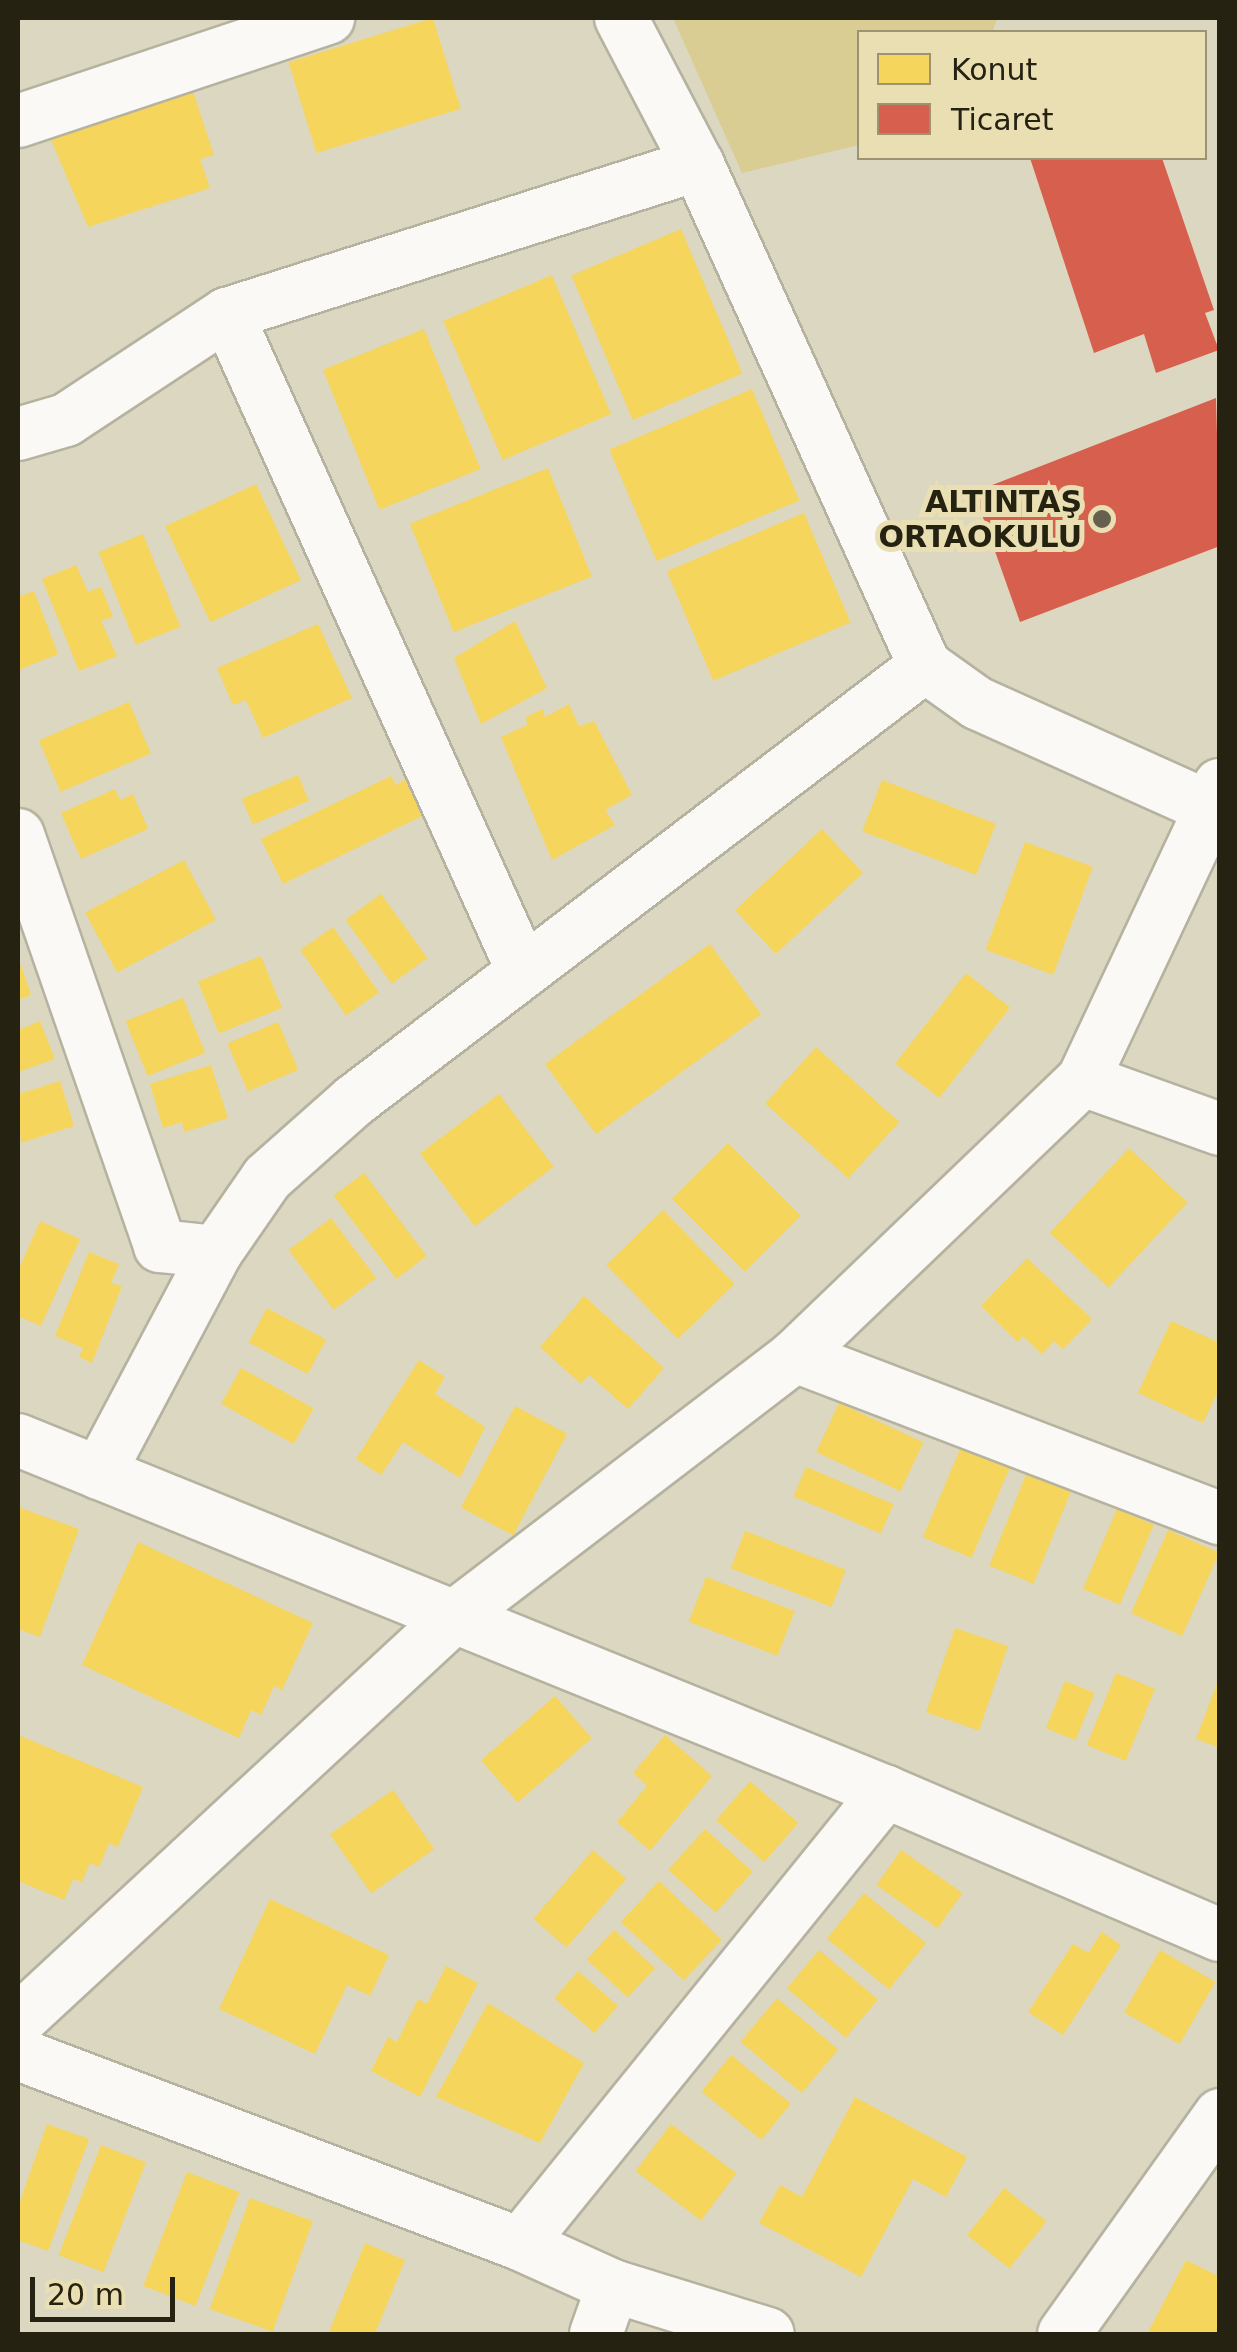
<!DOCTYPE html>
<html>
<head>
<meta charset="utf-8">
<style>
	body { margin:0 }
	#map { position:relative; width:1237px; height:2352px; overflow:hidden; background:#dcd7c0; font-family:"DejaVu Sans",sans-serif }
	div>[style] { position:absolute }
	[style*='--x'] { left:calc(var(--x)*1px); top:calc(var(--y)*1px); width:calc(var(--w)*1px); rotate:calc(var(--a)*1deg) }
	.green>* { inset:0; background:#dacd93 }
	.homes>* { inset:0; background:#f6d55c; transform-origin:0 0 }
	.shops>* { inset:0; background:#d6604d }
	.roads { filter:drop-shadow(2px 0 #b6b2a0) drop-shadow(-2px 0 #b6b2a0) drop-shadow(0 2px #b6b2a0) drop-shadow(0 -2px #b6b2a0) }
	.street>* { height:52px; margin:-26px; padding:0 26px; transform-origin:26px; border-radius:26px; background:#faf9f6 }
	.dots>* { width:28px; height:28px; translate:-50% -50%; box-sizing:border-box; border:5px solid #e9dfb3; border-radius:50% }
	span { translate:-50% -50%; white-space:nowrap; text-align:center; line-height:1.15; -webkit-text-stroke:10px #e9dfb3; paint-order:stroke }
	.poi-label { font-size:30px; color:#262212; font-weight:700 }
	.right { translate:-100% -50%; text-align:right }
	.frame { position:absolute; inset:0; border:20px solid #262212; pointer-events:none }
	.legend { position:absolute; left:857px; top:30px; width:350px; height:130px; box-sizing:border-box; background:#e9dfb3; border:2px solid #9b9373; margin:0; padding:12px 18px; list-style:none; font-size:30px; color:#262212 }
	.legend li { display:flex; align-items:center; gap:20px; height:50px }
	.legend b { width:50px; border:2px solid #9b9373 }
	.scale { position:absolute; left:30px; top:2277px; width:145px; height:45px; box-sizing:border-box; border:5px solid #262212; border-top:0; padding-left:12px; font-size:30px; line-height:35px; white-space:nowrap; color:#262212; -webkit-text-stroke:8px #e9dfb3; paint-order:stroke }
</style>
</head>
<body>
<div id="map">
	<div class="green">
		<i style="clip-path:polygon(673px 18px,998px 18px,992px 32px,860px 32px,859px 145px,742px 173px)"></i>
	</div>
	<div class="homes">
		<i style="left:433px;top:18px;width:95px;height:151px;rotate:73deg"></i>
		<i style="clip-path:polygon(192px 88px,214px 155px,200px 159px,210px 188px,88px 227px,49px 135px)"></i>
		<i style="left:681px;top:229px;width:157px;height:119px;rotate:67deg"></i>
		<i style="left:552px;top:275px;width:151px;height:118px;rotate:67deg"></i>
		<i style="left:424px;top:329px;width:151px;height:109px;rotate:68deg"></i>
		<i style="left:752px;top:389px;width:121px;height:155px;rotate:67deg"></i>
		<i style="left:548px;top:468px;width:117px;height:149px;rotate:68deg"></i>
		<i style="left:256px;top:484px;width:106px;height:100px;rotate:65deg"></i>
		<i style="left:804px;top:513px;width:119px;height:149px;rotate:67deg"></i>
		<i style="left:143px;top:534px;width:100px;height:48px;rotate:68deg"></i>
		<i style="clip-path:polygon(76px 565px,88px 592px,101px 587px,113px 617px,101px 621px,117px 656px,79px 671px,42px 579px)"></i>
		<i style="clip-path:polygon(34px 591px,58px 654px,18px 670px,18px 597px)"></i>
		<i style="clip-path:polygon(515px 621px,547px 688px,481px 724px,454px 658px)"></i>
		<i style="clip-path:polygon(318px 624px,352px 698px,263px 738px,246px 700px,233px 705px,217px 668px)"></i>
		<i style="left:129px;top:702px;width:56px;height:98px;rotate:67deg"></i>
		<i style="clip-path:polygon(569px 704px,579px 726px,594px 721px,632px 795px,605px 810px,615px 825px,552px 860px,501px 737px,527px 725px,526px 717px,543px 709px,545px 717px)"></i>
		<i style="left:298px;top:775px;width:28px;height:61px;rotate:67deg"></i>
		<i style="clip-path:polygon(391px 776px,396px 785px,406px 779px,424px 815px,283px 884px,261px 839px)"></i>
		<i style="left:882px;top:780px;width:122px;height:55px;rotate:21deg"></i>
		<i style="clip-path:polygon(115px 789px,120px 800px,133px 794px,148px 829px,81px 859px,61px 813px)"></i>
		<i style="left:822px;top:829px;width:60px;height:119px;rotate:47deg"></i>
		<i style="left:1025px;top:842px;width:72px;height:115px;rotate:20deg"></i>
		<i style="left:184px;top:860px;width:68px;height:112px;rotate:62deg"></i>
		<i style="left:381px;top:894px;width:79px;height:44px;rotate:54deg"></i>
		<i style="left:333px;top:927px;width:80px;height:40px;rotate:55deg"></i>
		<i style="left:710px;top:944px;width:87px;height:204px;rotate:54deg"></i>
		<i style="left:261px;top:956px;width:56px;height:68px;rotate:68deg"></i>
		<i style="clip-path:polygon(21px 965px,31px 995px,18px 1000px,18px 967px)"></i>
		<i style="left:966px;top:973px;width:56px;height:115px;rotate:38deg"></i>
		<i style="left:183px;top:998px;width:59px;height:62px;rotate:68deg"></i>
		<i style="clip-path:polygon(40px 1021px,55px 1059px,18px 1072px,18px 1030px)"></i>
		<i style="left:278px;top:1022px;width:52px;height:55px;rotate:67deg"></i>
		<i style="left:816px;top:1047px;width:112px;height:76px;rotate:42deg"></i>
		<i style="clip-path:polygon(211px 1065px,228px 1118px,184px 1132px,182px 1122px,163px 1128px,150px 1084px)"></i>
		<i style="clip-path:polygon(60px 1081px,74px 1126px,21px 1143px,18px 1094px)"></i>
		<i style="left:499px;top:1094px;width:91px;height:99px;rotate:53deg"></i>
		<i style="left:728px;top:1143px;width:103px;height:79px;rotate:45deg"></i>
		<i style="left:1129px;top:1148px;width:80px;height:116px;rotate:43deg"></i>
		<i style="left:364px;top:1173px;width:104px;height:38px;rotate:53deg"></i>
		<i style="left:663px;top:1210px;width:103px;height:79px;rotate:46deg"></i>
		<i style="left:331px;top:1218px;width:75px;height:53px;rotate:53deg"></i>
		<i style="clip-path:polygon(40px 1221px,80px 1239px,41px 1326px,18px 1316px,18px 1271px)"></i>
		<i style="clip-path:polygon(89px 1252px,119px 1264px,111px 1283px,122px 1286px,92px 1363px,79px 1357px,83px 1348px,55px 1336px)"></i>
		<i style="clip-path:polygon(1027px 1258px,1092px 1319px,1063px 1349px,1054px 1341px,1042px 1354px,1023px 1336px,1018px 1342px,981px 1306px)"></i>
		<i style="clip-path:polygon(584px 1296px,664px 1368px,628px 1409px,589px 1375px,581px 1384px,540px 1347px)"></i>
		<i style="left:267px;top:1308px;width:67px;height:39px;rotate:28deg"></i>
		<i style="clip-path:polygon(1171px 1321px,1220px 1343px,1220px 1387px,1203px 1423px,1138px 1393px)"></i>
		<i style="clip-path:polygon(419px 1360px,445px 1377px,435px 1394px,485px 1427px,460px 1478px,403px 1442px,381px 1475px,356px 1459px)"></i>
		<i style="left:241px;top:1368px;width:83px;height:41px;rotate:29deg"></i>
		<i style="left:839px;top:1403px;width:93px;height:54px;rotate:25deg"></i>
		<i style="left:515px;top:1406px;width:59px;height:115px;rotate:28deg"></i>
		<i style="left:961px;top:1447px;width:53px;height:98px;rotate:23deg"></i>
		<i style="left:806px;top:1467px;width:95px;height:32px;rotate:23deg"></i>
		<i style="left:1027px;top:1472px;width:48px;height:101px;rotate:22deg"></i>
		<i style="clip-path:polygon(18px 1507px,79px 1529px,40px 1637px,18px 1629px)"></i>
		<i style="left:1117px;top:1509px;width:40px;height:87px;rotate:23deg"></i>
		<i style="left:1168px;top:1530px;width:56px;height:91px;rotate:24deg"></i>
		<i style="left:745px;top:1531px;width:108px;height:40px;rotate:21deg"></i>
		<i style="clip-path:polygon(138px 1542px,313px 1623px,282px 1690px,274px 1686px,261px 1715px,251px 1710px,239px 1738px,82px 1665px)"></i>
		<i style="left:706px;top:1577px;width:95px;height:48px;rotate:21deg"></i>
		<i style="left:955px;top:1628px;width:56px;height:89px;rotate:19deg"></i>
		<i style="left:1116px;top:1673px;width:42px;height:78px;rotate:22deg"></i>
		<i style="clip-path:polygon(1219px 1678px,1220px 1678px,1220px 1748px,1196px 1739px)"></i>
		<i style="left:1065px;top:1681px;width:32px;height:51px;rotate:22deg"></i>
		<i style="left:555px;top:1696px;width:56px;height:98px;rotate:49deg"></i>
		<i style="clip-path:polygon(18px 1735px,143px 1787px,118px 1847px,109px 1843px,99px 1867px,90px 1863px,82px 1882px,73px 1879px,64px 1900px,18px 1881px)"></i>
		<i style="clip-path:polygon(665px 1735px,712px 1776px,650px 1851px,617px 1822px,647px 1786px,633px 1773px)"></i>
		<i style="left:750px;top:1781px;width:64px;height:52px;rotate:41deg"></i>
		<i style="left:393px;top:1790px;width:72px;height:77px;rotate:55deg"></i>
		<i style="left:705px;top:1829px;width:64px;height:55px;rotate:42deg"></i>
		<i style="left:593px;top:1850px;width:44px;height:91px;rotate:41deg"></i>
		<i style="left:901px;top:1850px;width:75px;height:43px;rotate:35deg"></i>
		<i style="left:659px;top:1881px;width:86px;height:56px;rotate:43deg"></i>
		<i style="left:864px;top:1893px;width:80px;height:59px;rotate:39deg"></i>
		<i style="clip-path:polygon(270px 1899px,389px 1955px,370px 1996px,347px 1985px,315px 2054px,219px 2009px)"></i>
		<i style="left:614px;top:1930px;width:56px;height:40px;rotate:43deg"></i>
		<i style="clip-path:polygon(1102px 1932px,1121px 1945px,1063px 2035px,1028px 2012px,1073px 1944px,1088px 1953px)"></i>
		<i style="left:819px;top:1950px;width:77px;height:50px;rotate:40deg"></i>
		<i style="left:1160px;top:1950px;width:64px;height:72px;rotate:30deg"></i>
		<i style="clip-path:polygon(446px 1966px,478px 1983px,420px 2097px,371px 2071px,388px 2037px,397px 2042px,418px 1999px,427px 2004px)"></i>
		<i style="left:578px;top:1971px;width:53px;height:36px;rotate:41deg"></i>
		<i style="left:777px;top:1998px;width:80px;height:57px;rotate:40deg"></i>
		<i style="clip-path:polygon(488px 2003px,584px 2063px,540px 2143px,436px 2097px)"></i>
		<i style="left:731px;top:2055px;width:77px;height:47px;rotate:39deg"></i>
		<i style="clip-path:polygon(855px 2097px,967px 2157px,946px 2197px,913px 2179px,861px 2277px,759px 2223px,780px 2185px,802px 2197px)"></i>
		<i style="clip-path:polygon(47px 2124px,89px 2139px,48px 2251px,18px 2240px,18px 2207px)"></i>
		<i style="left:671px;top:2124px;width:82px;height:59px;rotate:37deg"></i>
		<i style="left:101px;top:2145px;width:48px;height:118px;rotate:21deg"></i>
		<i style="left:187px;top:2172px;width:56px;height:122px;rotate:21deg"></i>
		<i style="left:1004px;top:2188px;width:54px;height:60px;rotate:38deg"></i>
		<i style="left:250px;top:2198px;width:67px;height:118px;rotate:20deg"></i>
		<i style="clip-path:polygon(365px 2243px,405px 2260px,375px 2334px,328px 2334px)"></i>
		<i style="clip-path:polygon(1186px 2260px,1220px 2277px,1220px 2334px,1147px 2334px)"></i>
	</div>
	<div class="shops">
		<i style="clip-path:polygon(1030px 158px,1162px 158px,1214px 310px,1205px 313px,1219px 350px,1156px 373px,1144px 334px,1094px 353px)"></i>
		<i style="clip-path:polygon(1216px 398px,1220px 546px,1020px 622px,974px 492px)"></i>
	</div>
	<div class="roads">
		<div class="street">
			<i style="--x:621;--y:18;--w:166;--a:62.4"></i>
			<i style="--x:698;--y:165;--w:550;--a:65.63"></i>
			<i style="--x:925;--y:666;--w:64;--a:35.4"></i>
			<i style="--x:977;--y:703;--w:256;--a:24.2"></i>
			<i style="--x:1211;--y:808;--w:25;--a:-69"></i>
			<i style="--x:18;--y:121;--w:327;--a:-18.4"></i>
			<i style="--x:227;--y:314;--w:721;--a:65.75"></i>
			<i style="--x:18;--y:434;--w:50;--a:-16.3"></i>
			<i style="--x:66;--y:420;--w:193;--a:-33.4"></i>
			<i style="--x:227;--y:314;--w:494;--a:-17.6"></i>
			<i style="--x:18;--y:835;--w:435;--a:70.9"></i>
			<i style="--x:160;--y:1246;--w:56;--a:6.1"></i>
			<i style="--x:1083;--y:1080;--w:145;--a:19.7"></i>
			<i style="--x:795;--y:1356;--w:455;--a:20.9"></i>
			<i style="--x:18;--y:1440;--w:937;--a:22.07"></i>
			<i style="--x:886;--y:1792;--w:363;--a:23.2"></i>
			<i style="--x:99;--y:1473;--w:250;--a:-62.1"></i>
			<i style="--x:216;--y:1252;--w:90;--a:-55.4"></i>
			<i style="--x:267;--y:1178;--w:118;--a:-41.6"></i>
			<i style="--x:355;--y:1100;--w:716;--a:-37.29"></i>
			<i style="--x:18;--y:2021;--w:594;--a:-42.82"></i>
			<i style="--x:454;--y:1617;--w:429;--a:-37.4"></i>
			<i style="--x:795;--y:1356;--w:399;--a:-43.8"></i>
			<i style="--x:1083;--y:1080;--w:301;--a:-64.8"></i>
			<i style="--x:1211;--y:808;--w:10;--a:24"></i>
			<i style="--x:18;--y:2054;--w:537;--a:20.73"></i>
			<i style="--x:520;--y:2244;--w:102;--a:24.3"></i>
			<i style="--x:613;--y:2286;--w:162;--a:17.2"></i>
			<i style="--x:520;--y:2244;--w:582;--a:-51"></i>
			<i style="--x:596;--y:2334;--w:51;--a:-70.5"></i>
			<i style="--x:1064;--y:2334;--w:269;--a:-54.5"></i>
		</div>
	</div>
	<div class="dots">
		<i style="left:1102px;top:519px;background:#66614f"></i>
	</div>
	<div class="poi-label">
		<span class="right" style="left:1082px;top:519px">ALTINTAŞ<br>ORTAOKULU</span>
	</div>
	<div class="frame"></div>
	<ul class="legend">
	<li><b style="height:28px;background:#f6d55c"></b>Konut</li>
	<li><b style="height:28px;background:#d6604d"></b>Ticaret</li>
	</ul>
	<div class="scale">20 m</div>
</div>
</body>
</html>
